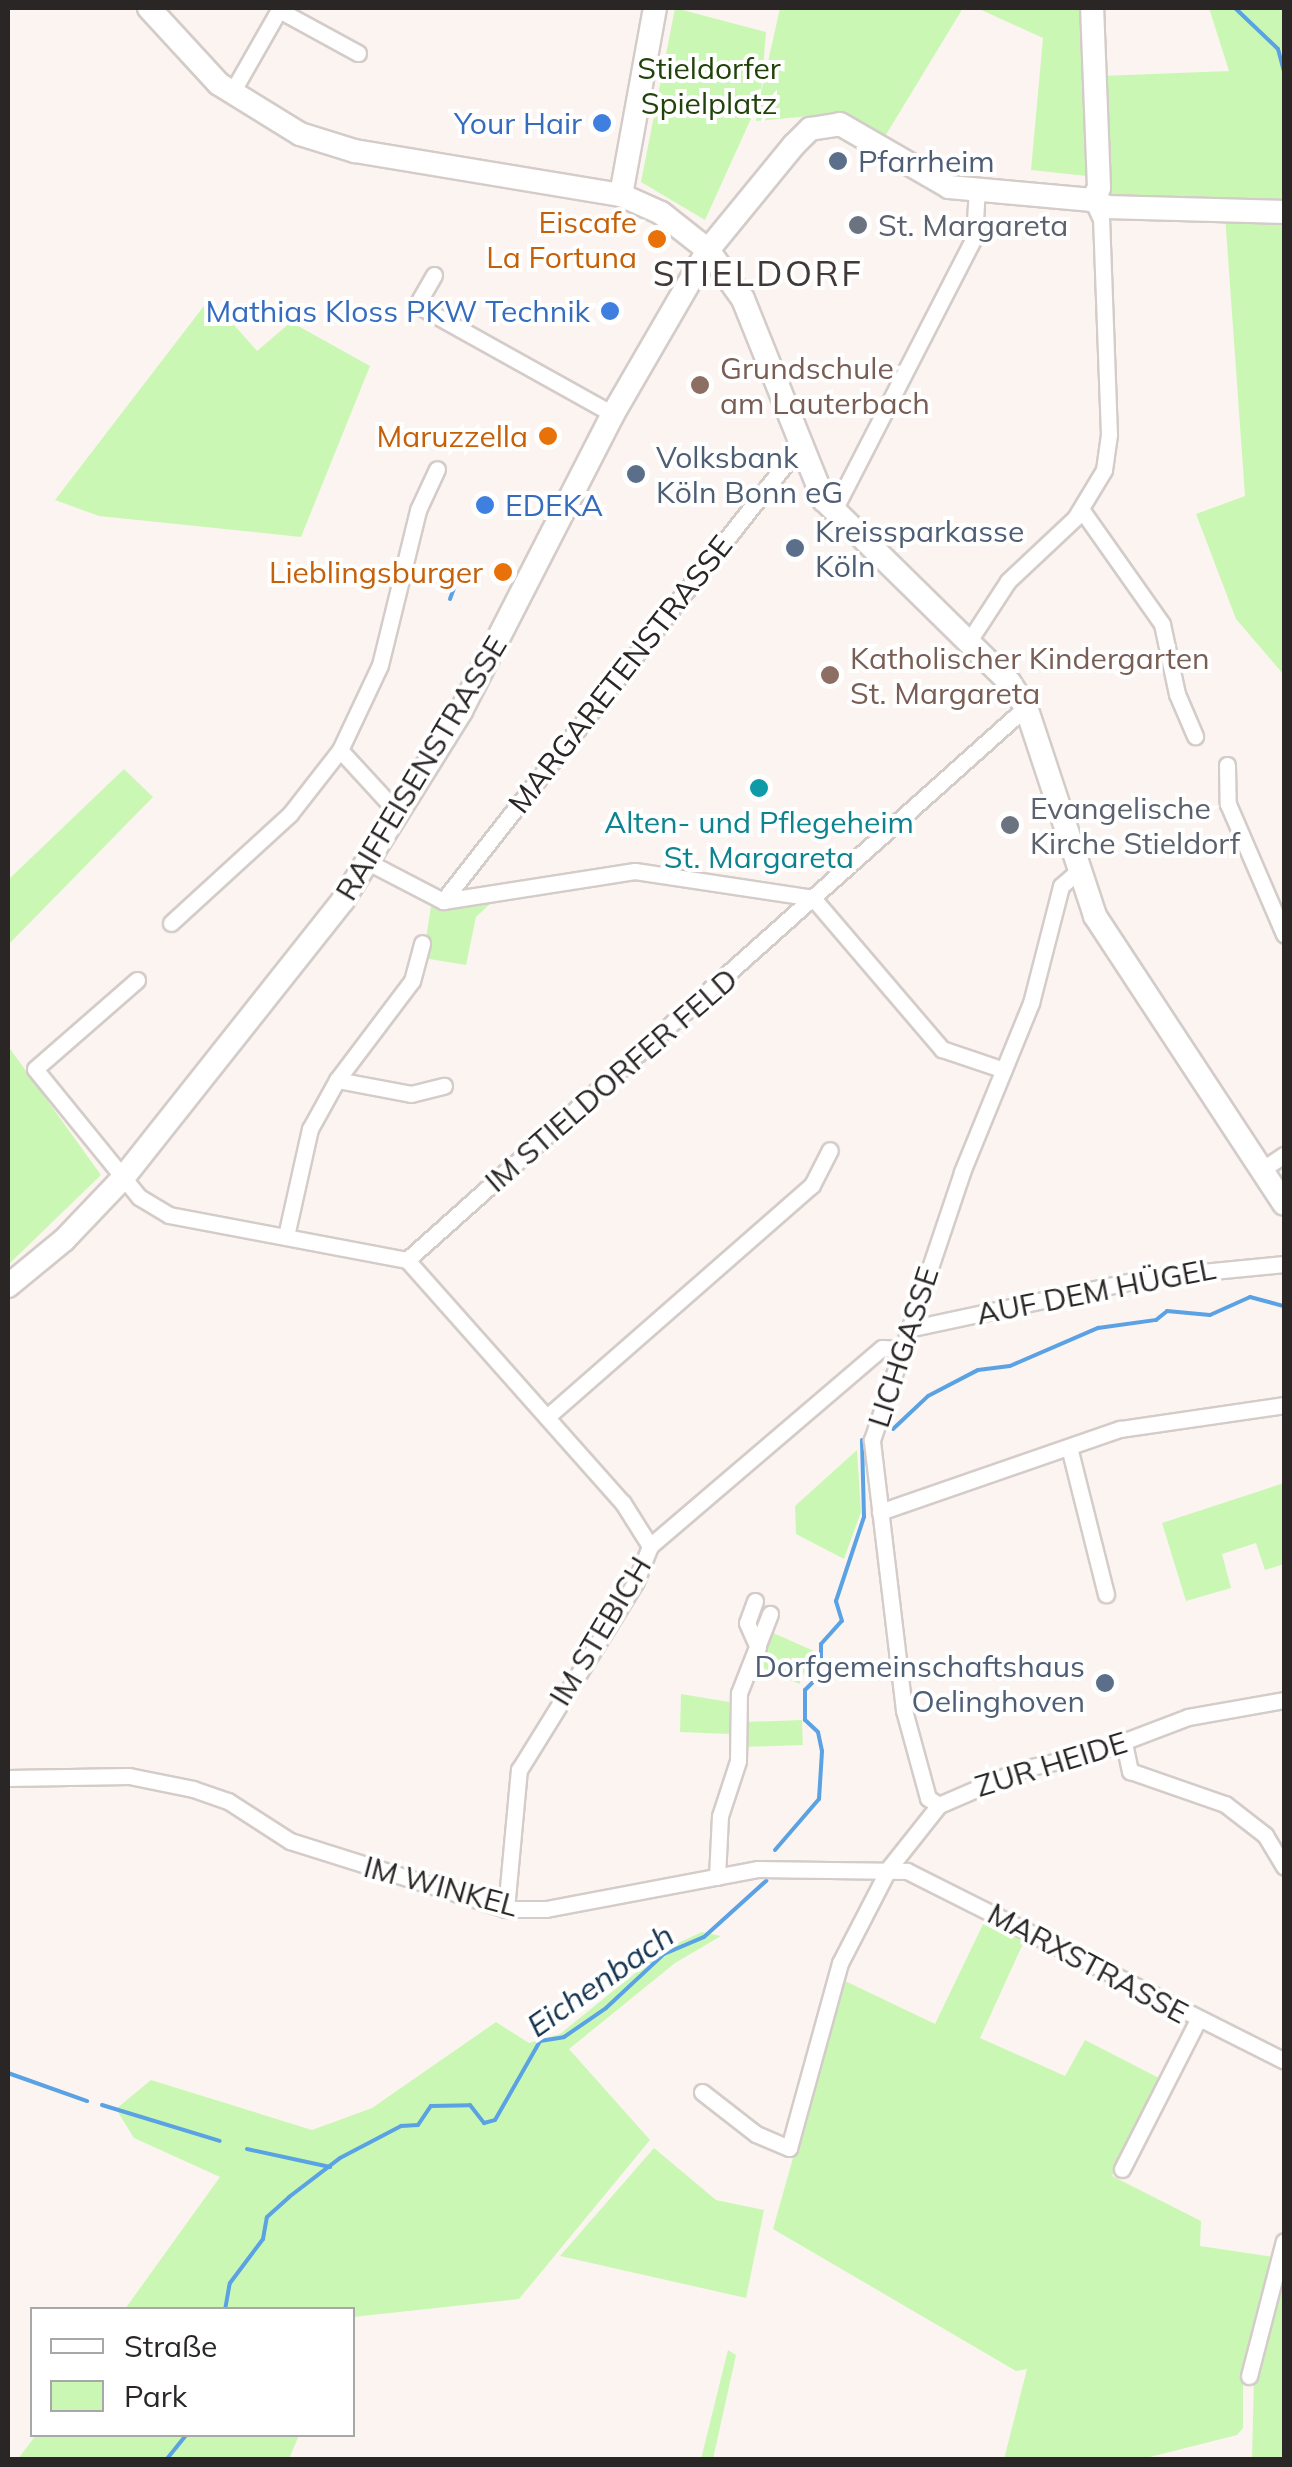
<!DOCTYPE html>
<html>
<head>
<meta charset="utf-8">
<style>
	body { margin:0 }
	#map { position:relative; width:1292px; height:2467px; overflow:hidden; background:#fcf4f1; font-family:Mulish,sans-serif }
	div>[style] { position:absolute }
	[style*='--x'] { left:calc(var(--x)*1px); top:calc(var(--y)*1px); width:calc(var(--w)*1px); rotate:calc(var(--a)*1deg) }
	.green>* { inset:0; background:#caf8b4; transform-origin:0 0 }
	.stream>* { height:4px; margin:-2px; padding:0 2px; transform-origin:2px; border-radius:2px; background:#5aa2e4 }
	.roads { filter:drop-shadow(2px 0 #d4ccc9) drop-shadow(-2px 0 #d4ccc9) drop-shadow(0 2px #d4ccc9) drop-shadow(0 -2px #d4ccc9) }
	.street>* { height:15px; margin:-7.5px; padding:0 7.5px; transform-origin:7.5px; border-radius:7.5px; background:#fff }
	.secondary>* { height:22px; margin:-11px; padding:0 11px; transform-origin:11px; border-radius:11px; background:#fff }
	.dots>* { width:28px; height:28px; translate:-50% -50%; box-sizing:border-box; border:5px solid #fff; border-radius:50% }
	span { translate:-50% -50%; white-space:nowrap; text-align:center; line-height:1.15; -webkit-text-stroke:8px #fff; paint-order:stroke }
	.park-label { font-size:30px; color:#21430b }
	.shop-label { font-size:30px; color:#366cbe }
	.right { translate:-100% -50%; text-align:right }
	.left { translate:0 -50%; text-align:left }
	.service-label { font-size:30px; color:#4e5e75 }
	.food-label { font-size:30px; color:#c56008 }
	.worship-label { font-size:30px; color:#5b616d }
	.education-label { font-size:30px; color:#785e54 }
	.street-label { font-size:30px; color:#292625 }
	.culture-label { font-size:30px; color:#0d838f }
	.water-label { font-size:32px; color:#15334e; font-style:italic }
	.quarter-label { font-size:35px; color:#403937; letter-spacing:2.5px }
	.frame { position:absolute; inset:0; border:10px solid #292625; pointer-events:none }
	.legend { position:absolute; left:30px; top:2307px; width:325px; height:130px; box-sizing:border-box; background:#fff; border:2px solid #a9a8a8; margin:0; padding:12px 18px; list-style:none; font-size:30px; color:#292625 }
	.legend li { display:flex; align-items:center; gap:20px; height:50px }
	.legend b { width:50px; border:2px solid #a9a8a8 }
</style>
</head>
<body>
<div id="map">
	<div class="green">
		<i style="clip-path:polygon(675px 8px,766px 32px,761px 93px,780px 8px,963px 8px,884px 138px,842px 113px,756px 121px,759px 101px,705px 220px,641px 182px)"></i>
		<i style="clip-path:polygon(977px 8px,1083px 8px,1087px 176px,1031px 170px,1043px 38px)"></i>
		<i style="clip-path:polygon(1209px 8px,1284px 8px,1284px 204px,1116px 202px,1105px 193px,1101px 76px,1229px 71px)"></i>
		<i style="clip-path:polygon(1225px 215px,1284px 217px,1284px 675px,1236px 619px,1196px 514px,1245px 496px)"></i>
		<i style="clip-path:polygon(210px 298px,257px 351px,291px 322px,370px 366px,301px 537px,99px 516px,55px 500px)"></i>
		<i style="clip-path:polygon(124px 769px,153px 797px,8px 945px,8px 880px)"></i>
		<i style="clip-path:polygon(492px 902px,476px 917px,466px 965px,423px 958px,431px 906px)"></i>
		<i style="clip-path:polygon(8px 1046px,101px 1175px,8px 1265px)"></i>
		<i style="clip-path:polygon(857px 1450px,861px 1512px,844px 1559px,796px 1534px,795px 1506px)"></i>
		<i style="clip-path:polygon(1284px 1483px,1284px 1564px,1265px 1570px,1256px 1543px,1222px 1554px,1231px 1588px,1186px 1601px,1162px 1523px)"></i>
		<i style="left:771px;top:1632px;width:47px;height:36px;rotate:24deg"></i>
		<i style="clip-path:polygon(681px 1694px,729px 1702px,729px 1734px,680px 1732px)"></i>
		<i style="left:802px;top:1720px;width:25px;height:59px;rotate:88deg"></i>
		<i style="clip-path:polygon(986px 1918px,1026px 1937px,980px 2038px,1065px 2076px,1085px 2040px,1159px 2078px,1112px 2176px,1201px 2221px,1200px 2246px,1280px 2258px,1243px 2382px,1243px 2428px,1237px 2435px,1142px 2459px,1004px 2459px,1027px 2369px,1016px 2371px,773px 2229px,843px 1980px,935px 2024px)"></i>
		<i style="clip-path:polygon(702px 1932px,721px 1936px,675px 1963px,569px 2049px,650px 2140px,519px 2299px,353px 2317px,352px 2310px,125px 2309px,220px 2177px,134px 2138px,116px 2109px,151px 2080px,312px 2130px,372px 2108px,496px 2022px,529px 2043px,560px 2034px,665px 1949px)"></i>
		<i style="clip-path:polygon(654px 2148px,716px 2200px,764px 2210px,746px 2298px,560px 2256px)"></i>
		<i style="clip-path:polygon(1284px 2256px,1284px 2459px,1252px 2459px,1254px 2375px)"></i>
		<i style="clip-path:polygon(728px 2350px,736px 2355px,713px 2459px,701px 2459px)"></i>
		<i style="clip-path:polygon(36px 2435px,36px 2434px,299px 2435px,289px 2459px,18px 2459px)"></i>
	</div>
	<div class="stream">
		<i style="--x:1235;--y:8;--w:59;--a:43.6"></i>
		<i style="--x:1278;--y:49;--w:24;--a:75"></i>
		<i style="--x:450;--y:599;--w:33;--a:-70"></i>
		<i style="--x:893;--y:1429;--w:48;--a:-43.3"></i>
		<i style="--x:928;--y:1396;--w:56;--a:-27.5"></i>
		<i style="--x:978;--y:1370;--w:32;--a:-7"></i>
		<i style="--x:1010;--y:1366;--w:96;--a:-23.4"></i>
		<i style="--x:1098;--y:1328;--w:59;--a:-7.9"></i>
		<i style="--x:1156;--y:1320;--w:14;--a:-39"></i>
		<i style="--x:1167;--y:1311;--w:43;--a:5.3"></i>
		<i style="--x:1210;--y:1315;--w:44;--a:-24.2"></i>
		<i style="--x:1250;--y:1297;--w:35;--a:15"></i>
		<i style="--x:775;--y:1850;--w:67;--a:-49.2"></i>
		<i style="--x:819;--y:1799;--w:48;--a:-86.4"></i>
		<i style="--x:822;--y:1751;--w:19;--a:-102"></i>
		<i style="--x:818;--y:1732;--w:18;--a:-137"></i>
		<i style="--x:805;--y:1720;--w:30;--a:-90"></i>
		<i style="--x:805;--y:1690;--w:23;--a:-45"></i>
		<i style="--x:821;--y:1674;--w:30;--a:-90"></i>
		<i style="--x:821;--y:1644;--w:31;--a:-48"></i>
		<i style="--x:842;--y:1621;--w:21;--a:-107"></i>
		<i style="--x:836;--y:1601;--w:89;--a:-71.6"></i>
		<i style="--x:864;--y:1517;--w:77;--a:-91.5"></i>
		<i style="--x:8;--y:2073;--w:84;--a:19.5"></i>
		<i style="--x:102;--y:2105;--w:123;--a:17"></i>
		<i style="--x:247;--y:2149;--w:85;--a:12.2"></i>
		<i style="--x:225;--y:2310;--w:27;--a:-80"></i>
		<i style="--x:230;--y:2283;--w:55;--a:-53.1"></i>
		<i style="--x:263;--y:2239;--w:22;--a:-80"></i>
		<i style="--x:267;--y:2217;--w:30;--a:-42"></i>
		<i style="--x:289;--y:2197;--w:64;--a:-37.4"></i>
		<i style="--x:340;--y:2158;--w:69;--a:-27.7"></i>
		<i style="--x:401;--y:2126;--w:17;--a:-3"></i>
		<i style="--x:418;--y:2125;--w:23;--a:-56"></i>
		<i style="--x:431;--y:2106;--w:39;--a:-1"></i>
		<i style="--x:470;--y:2105;--w:23;--a:52"></i>
		<i style="--x:484;--y:2123;--w:11;--a:-15"></i>
		<i style="--x:495;--y:2120;--w:91;--a:-60.3"></i>
		<i style="--x:540;--y:2041;--w:24;--a:-9"></i>
		<i style="--x:564;--y:2037;--w:51;--a:-34.6"></i>
		<i style="--x:606;--y:2008;--w:79;--a:-43"></i>
		<i style="--x:664;--y:1954;--w:43;--a:-23"></i>
		<i style="--x:704;--y:1937;--w:84;--a:-42.1"></i>
		<i style="--x:166;--y:2460;--w:33;--a:-51"></i>
	</div>
	<div class="roads">
		<div class="street">
			<i style="--x:231;--y:94;--w:97;--a:-60.3"></i>
			<i style="--x:279;--y:10;--w:90;--a:28.6"></i>
			<i style="--x:434;--y:275;--w:34;--a:120"></i>
			<i style="--x:417;--y:305;--w:224;--a:29.1"></i>
			<i style="--x:1081;--y:509;--w:141;--a:54.8"></i>
			<i style="--x:1162;--y:624;--w:72;--a:77.9"></i>
			<i style="--x:1177;--y:694;--w:46;--a:66.8"></i>
			<i style="--x:833;--y:512;--w:308;--a:-62.8"></i>
			<i style="--x:974;--y:238;--w:50;--a:-86.6"></i>
			<i style="--x:967;--y:644;--w:75;--a:-56.9"></i>
			<i style="--x:1008;--y:581;--w:92;--a:-43.2"></i>
			<i style="--x:1075;--y:518;--w:56;--a:-58.9"></i>
			<i style="--x:1104;--y:470;--w:35;--a:-82"></i>
			<i style="--x:1109;--y:435;--w:216;--a:-92.1"></i>
			<i style="--x:1101;--y:219;--w:21;--a:-115"></i>
			<i style="--x:340;--y:750;--w:84;--a:47.4"></i>
			<i style="--x:1227;--y:765;--w:39;--a:89"></i>
			<i style="--x:1228;--y:804;--w:142;--a:66.7"></i>
			<i style="--x:366;--y:861;--w:87;--a:27.5"></i>
			<i style="--x:443;--y:901;--w:194;--a:-8.9"></i>
			<i style="--x:635;--y:871;--w:180;--a:8.6"></i>
			<i style="--x:813;--y:898;--w:199;--a:49.5"></i>
			<i style="--x:942;--y:1049;--w:65;--a:18.7"></i>
			<i style="--x:443;--y:901;--w:576;--a:-51.92"></i>
			<i style="--x:171;--y:923;--w:161;--a:-42.5"></i>
			<i style="--x:290;--y:814;--w:81;--a:-52"></i>
			<i style="--x:340;--y:750;--w:94;--a:-64.8"></i>
			<i style="--x:380;--y:665;--w:160;--a:-76.2"></i>
			<i style="--x:418;--y:510;--w:45;--a:-65.1"></i>
			<i style="--x:137;--y:980;--w:135;--a:138.9"></i>
			<i style="--x:35;--y:1069;--w:165;--a:50.9"></i>
			<i style="--x:139;--y:1197;--w:35;--a:31"></i>
			<i style="--x:169;--y:1215;--w:242;--a:10.7"></i>
			<i style="--x:407;--y:1260;--w:325;--a:48.4"></i>
			<i style="--x:623;--y:1503;--w:51;--a:57.9"></i>
			<i style="--x:337;--y:1080;--w:124;--a:-52.9"></i>
			<i style="--x:412;--y:981;--w:39;--a:-75"></i>
			<i style="--x:1263;--y:1169;--w:25;--a:-34"></i>
			<i style="--x:286;--y:1236;--w:110;--a:-77.4"></i>
			<i style="--x:310;--y:1129;--w:56;--a:-61.1"></i>
			<i style="--x:337;--y:1080;--w:75;--a:10.7"></i>
			<i style="--x:411;--y:1094;--w:34;--a:-14"></i>
			<i style="--x:407;--y:1260;--w:830;--a:-41.78"></i>
			<i style="--x:908;--y:1329;--w:249;--a:-12.1"></i>
			<i style="--x:1151;--y:1277;--w:134;--a:-5.6"></i>
			<i style="--x:547;--y:1417;--w:352;--a:-41.2"></i>
			<i style="--x:812;--y:1185;--w:39;--a:-63"></i>
			<i style="--x:1069;--y:1447;--w:152;--a:75.9"></i>
			<i style="--x:880;--y:1512;--w:254;--a:-19.1"></i>
			<i style="--x:1120;--y:1429;--w:166;--a:-8.3"></i>
			<i style="--x:755;--y:1601;--w:23;--a:110"></i>
			<i style="--x:747;--y:1623;--w:27;--a:66"></i>
			<i style="--x:1124;--y:1743;--w:29;--a:78"></i>
			<i style="--x:1130;--y:1771;--w:101;--a:19.2"></i>
			<i style="--x:1225;--y:1804;--w:51;--a:37.8"></i>
			<i style="--x:1265;--y:1835;--w:37;--a:59"></i>
			<i style="--x:8;--y:1778;--w:121;--a:-0.9"></i>
			<i style="--x:129;--y:1776;--w:65;--a:11.5"></i>
			<i style="--x:193;--y:1789;--w:37;--a:19"></i>
			<i style="--x:228;--y:1801;--w:74;--a:32.8"></i>
			<i style="--x:290;--y:1841;--w:226;--a:17.5"></i>
			<i style="--x:506;--y:1909;--w:40;--a:0"></i>
			<i style="--x:546;--y:1909;--w:216;--a:-10.7"></i>
			<i style="--x:758;--y:1869;--w:149;--a:0.8"></i>
			<i style="--x:907;--y:1871;--w:422;--a:26.7"></i>
			<i style="--x:939;--y:1805;--w:13;--a:-148"></i>
			<i style="--x:928;--y:1798;--w:91;--a:-105.3"></i>
			<i style="--x:904;--y:1710;--w:272;--a:-96.8"></i>
			<i style="--x:872;--y:1440;--w:283;--a:-71.4"></i>
			<i style="--x:962;--y:1172;--w:183;--a:-67.8"></i>
			<i style="--x:1031;--y:1003;--w:121;--a:-75.6"></i>
			<i style="--x:1061;--y:886;--w:21;--a:-41"></i>
			<i style="--x:717;--y:1877;--w:61;--a:-87.2"></i>
			<i style="--x:720;--y:1816;--w:58;--a:-71.9"></i>
			<i style="--x:738;--y:1761;--w:68;--a:-89.2"></i>
			<i style="--x:739;--y:1693;--w:85;--a:-68.6"></i>
			<i style="--x:506;--y:1909;--w:140;--a:-84.7"></i>
			<i style="--x:519;--y:1770;--w:222;--a:-58.2"></i>
			<i style="--x:636;--y:1581;--w:38;--a:-68"></i>
			<i style="--x:650;--y:1546;--w:305;--a:-40.5"></i>
			<i style="--x:882;--y:1348;--w:18;--a:3"></i>
			<i style="--x:702;--y:2092;--w:68;--a:37.9"></i>
			<i style="--x:756;--y:2134;--w:36;--a:23"></i>
			<i style="--x:789;--y:2148;--w:192;--a:-74.6"></i>
			<i style="--x:840;--y:1963;--w:107;--a:-62.7"></i>
			<i style="--x:889;--y:1868;--w:80;--a:-51.6"></i>
			<i style="--x:939;--y:1805;--w:90;--a:-23.4"></i>
			<i style="--x:1022;--y:1769;--w:71;--a:-12.3"></i>
			<i style="--x:1091;--y:1754;--w:104;--a:-20.9"></i>
			<i style="--x:1188;--y:1717;--w:97;--a:-10"></i>
			<i style="--x:1122;--y:2169;--w:167;--a:-63"></i>
			<i style="--x:1249;--y:2376;--w:139;--a:-75.5"></i>
		</div>
		<div class="secondary">
			<i style="--x:149;--y:8;--w:103;--a:47.4"></i>
			<i style="--x:219;--y:84;--w:95;--a:31.7"></i>
			<i style="--x:300;--y:134;--w:58;--a:17.2"></i>
			<i style="--x:355;--y:151;--w:270;--a:9.4"></i>
			<i style="--x:621;--y:195;--w:44;--a:24.2"></i>
			<i style="--x:661;--y:213;--w:60;--a:38.2"></i>
			<i style="--x:708;--y:250;--w:60;--a:54.5"></i>
			<i style="--x:743;--y:299;--w:217;--a:68.1"></i>
			<i style="--x:824;--y:500;--w:260;--a:44.5"></i>
			<i style="--x:1009;--y:682;--w:30;--a:56"></i>
			<i style="--x:1026;--y:707;--w:220;--a:71.7"></i>
			<i style="--x:1095;--y:916;--w:344;--a:56.7"></i>
			<i style="--x:621;--y:195;--w:190;--a:-79.7"></i>
			<i style="--x:1092;--y:200;--w:14;--a:-60"></i>
			<i style="--x:1099;--y:188;--w:180;--a:-92.2"></i>
			<i style="--x:1092;--y:200;--w:17;--a:24"></i>
			<i style="--x:1108;--y:207;--w:176;--a:1.6"></i>
			<i style="--x:8;--y:1286;--w:72;--a:-39.4"></i>
			<i style="--x:64;--y:1240;--w:86;--a:-46.4"></i>
			<i style="--x:123;--y:1178;--w:355;--a:-51.6"></i>
			<i style="--x:343;--y:900;--w:223;--a:-58"></i>
			<i style="--x:461;--y:711;--w:334;--a:-62.9"></i>
			<i style="--x:613;--y:414;--w:190;--a:-59.9"></i>
			<i style="--x:708;--y:250;--w:136;--a:-50.7"></i>
			<i style="--x:794;--y:145;--w:23;--a:-45"></i>
			<i style="--x:810;--y:129;--w:30;--a:-9"></i>
			<i style="--x:840;--y:124;--w:126;--a:30"></i>
			<i style="--x:949;--y:187;--w:144;--a:5.2"></i>
		</div>
	</div>
	<div class="dots">
		<i style="left:602px;top:123px;background:#3f7fe0"></i>
		<i style="left:838px;top:161px;background:#5c6f8a"></i>
		<i style="left:858px;top:225px;background:#6b7280"></i>
		<i style="left:657px;top:239px;background:#e8710a"></i>
		<i style="left:610px;top:311px;background:#3f7fe0"></i>
		<i style="left:700px;top:385px;background:#8d6e63"></i>
		<i style="left:548px;top:436px;background:#e8710a"></i>
		<i style="left:636px;top:474px;background:#5c6f8a"></i>
		<i style="left:485px;top:505px;background:#3f7fe0"></i>
		<i style="left:795px;top:548px;background:#5c6f8a"></i>
		<i style="left:503px;top:572px;background:#e8710a"></i>
		<i style="left:830px;top:675px;background:#8d6e63"></i>
		<i style="left:759px;top:788px;background:#0f9aa8"></i>
		<i style="left:1010px;top:825px;background:#6b7280"></i>
		<i style="left:1105px;top:1683px;background:#5c6f8a"></i>
	</div>
	<div class="park-label">
		<span style="left:709px;top:85px">Stieldorfer<br>Spielplatz</span>
	</div>
	<div class="shop-label">
		<span class="right" style="left:582px;top:123px">Your Hair</span>
		<span class="right" style="left:590px;top:311px">Mathias Kloss PKW Technik</span>
		<span class="left" style="left:505px;top:505px">EDEKA</span>
	</div>
	<div class="service-label">
		<span class="left" style="left:858px;top:161px">Pfarrheim</span>
		<span class="left" style="left:656px;top:474px">Volksbank<br>Köln Bonn eG</span>
		<span class="left" style="left:815px;top:548px">Kreissparkasse<br>Köln</span>
		<span class="right" style="left:1085px;top:1683px">Dorfgemeinschaftshaus<br>Oelinghoven</span>
	</div>
	<div class="food-label">
		<span class="right" style="left:637px;top:239px">Eiscafe<br>La Fortuna</span>
		<span class="right" style="left:528px;top:436px">Maruzzella</span>
		<span class="right" style="left:483px;top:572px">Lieblingsburger</span>
	</div>
	<div class="worship-label">
		<span class="left" style="left:878px;top:225px">St. Margareta</span>
		<span class="left" style="left:1030px;top:825px">Evangelische<br>Kirche Stieldorf</span>
	</div>
	<div class="education-label">
		<span class="left" style="left:720px;top:385px">Grundschule<br>am Lauterbach</span>
		<span class="left" style="left:850px;top:675px">Katholischer Kindergarten<br>St. Margareta</span>
	</div>
	<div class="street-label">
		<span style="left:620px;top:674px;rotate:-52deg">MARGARETENSTRASSE</span>
		<span style="left:421px;top:768px;rotate:-59deg">RAIFFEISENSTRASSE</span>
		<span style="left:611px;top:1080px;rotate:-41deg">IM STIELDORFER FELD</span>
		<span style="left:1096px;top:1291px;rotate:-11deg">AUF DEM HÜGEL</span>
		<span style="left:903px;top:1347px;rotate:-72deg">LICHGASSE</span>
		<span style="left:600px;top:1631px;rotate:-59deg">IM STEBICH</span>
		<span style="left:1051px;top:1764px;rotate:-17deg">ZUR HEIDE</span>
		<span style="left:441px;top:1886px;rotate:15deg">IM WINKEL</span>
		<span style="left:1088px;top:1963px;rotate:28deg">MARXSTRASSE</span>
	</div>
	<div class="culture-label">
		<span style="left:759px;top:839px">Alten- und Pflegeheim<br>St. Margareta</span>
	</div>
	<div class="water-label">
		<span style="left:600px;top:1980px;rotate:-35deg">Eichenbach</span>
	</div>
	<div class="quarter-label">
		<span style="left:758px;top:273px">STIELDORF</span>
	</div>
	<div class="frame"></div>
	<ul class="legend">
	<li><b style="height:12px;background:#fff"></b>Straße</li>
	<li><b style="height:28px;background:#caf8b4"></b>Park</li>
	</ul>
</div>
</body>
</html>
